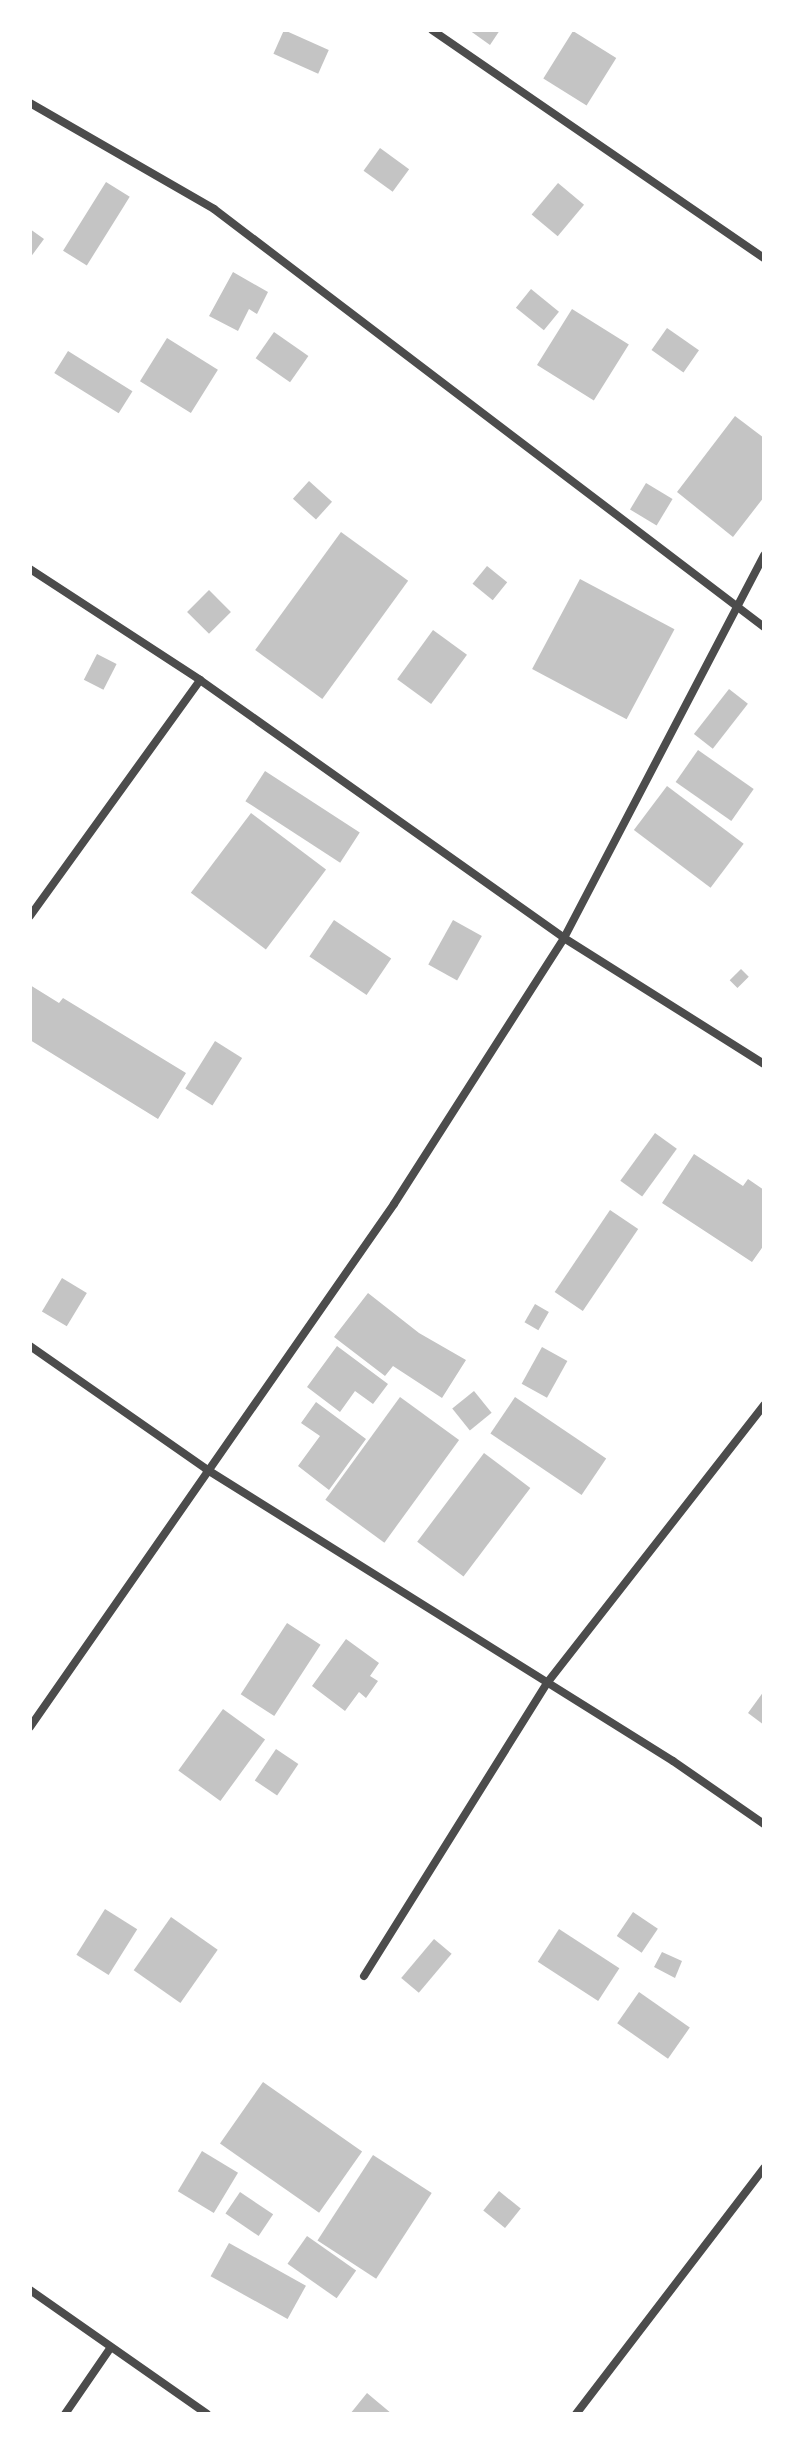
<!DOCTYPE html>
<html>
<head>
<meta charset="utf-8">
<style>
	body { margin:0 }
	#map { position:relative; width:794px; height:2444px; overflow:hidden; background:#fff; font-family:"Noto Serif",serif }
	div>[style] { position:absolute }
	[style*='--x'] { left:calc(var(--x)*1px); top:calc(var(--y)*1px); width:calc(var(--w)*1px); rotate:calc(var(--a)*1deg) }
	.building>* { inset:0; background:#c4c4c4; transform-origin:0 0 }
	.minor>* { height:8px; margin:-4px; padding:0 4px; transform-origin:4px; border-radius:4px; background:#4c4c4c }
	span { translate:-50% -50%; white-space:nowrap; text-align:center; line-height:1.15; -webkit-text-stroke:8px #fff; paint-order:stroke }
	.frame { position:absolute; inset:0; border:32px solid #fff; pointer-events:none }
</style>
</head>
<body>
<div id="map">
	<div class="building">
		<i style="left:284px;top:30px;width:49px;height:26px;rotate:24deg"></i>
		<i style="clip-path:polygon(469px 30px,500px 30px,490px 45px)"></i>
		<i style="left:573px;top:31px;width:51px;height:56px;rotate:32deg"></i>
		<i style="left:380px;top:148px;width:36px;height:28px;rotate:36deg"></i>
		<i style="left:106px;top:182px;width:28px;height:81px;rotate:32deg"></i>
		<i style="left:558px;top:183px;width:34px;height:41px;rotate:40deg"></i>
		<i style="clip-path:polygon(30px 229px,44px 239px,30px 258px)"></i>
		<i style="clip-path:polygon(233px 272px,268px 292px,257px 314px,249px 309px,238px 331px,209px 316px)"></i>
		<i style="left:531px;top:289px;width:36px;height:24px;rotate:39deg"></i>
		<i style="left:572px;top:309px;width:67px;height:66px;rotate:32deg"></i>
		<i style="left:667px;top:328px;width:39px;height:27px;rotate:35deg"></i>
		<i style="left:274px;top:332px;width:42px;height:32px;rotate:35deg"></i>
		<i style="left:167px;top:338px;width:60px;height:51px;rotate:32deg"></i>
		<i style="left:68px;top:351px;width:76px;height:26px;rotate:32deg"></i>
		<i style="clip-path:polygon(735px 416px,764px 438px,764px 497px,733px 537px,677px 492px)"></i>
		<i style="left:309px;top:481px;width:31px;height:24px;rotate:42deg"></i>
		<i style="left:646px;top:483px;width:31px;height:31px;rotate:31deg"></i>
		<i style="left:341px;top:532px;width:83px;height:146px;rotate:36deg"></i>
		<i style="left:487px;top:566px;width:26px;height:23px;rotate:39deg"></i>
		<i style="left:580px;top:579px;width:107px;height:102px;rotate:28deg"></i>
		<i style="left:209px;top:590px;width:31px;height:31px;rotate:45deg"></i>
		<i style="left:433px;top:630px;width:42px;height:61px;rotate:36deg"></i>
		<i style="left:97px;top:654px;width:22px;height:29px;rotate:27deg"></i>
		<i style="left:729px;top:689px;width:24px;height:57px;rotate:38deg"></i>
		<i style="left:698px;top:750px;width:68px;height:39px;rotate:35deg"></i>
		<i style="left:265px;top:771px;width:113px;height:36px;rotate:33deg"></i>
		<i style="left:667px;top:786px;width:96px;height:55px;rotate:37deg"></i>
		<i style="left:251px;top:813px;width:94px;height:100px;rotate:37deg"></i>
		<i style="left:334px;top:920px;width:69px;height:44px;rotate:34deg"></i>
		<i style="left:453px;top:920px;width:33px;height:51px;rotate:29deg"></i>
		<i style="left:741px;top:969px;width:11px;height:16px;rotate:45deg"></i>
		<i style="clip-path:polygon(30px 985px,59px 1003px,63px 998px,186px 1073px,158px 1119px,30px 1040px)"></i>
		<i style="left:215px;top:1041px;width:32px;height:56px;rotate:32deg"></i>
		<i style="left:655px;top:1133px;width:27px;height:59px;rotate:36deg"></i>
		<i style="clip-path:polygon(694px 1154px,743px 1186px,748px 1179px,764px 1190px,764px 1245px,752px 1262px,662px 1203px)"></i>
		<i style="left:610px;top:1210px;width:34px;height:99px;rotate:34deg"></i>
		<i style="left:62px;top:1278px;width:29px;height:39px;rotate:31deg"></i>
		<i style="clip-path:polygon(368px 1293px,419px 1333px,466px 1360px,442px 1398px,393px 1366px,385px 1376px,334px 1337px)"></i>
		<i style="left:535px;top:1304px;width:16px;height:21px;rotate:30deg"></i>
		<i style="clip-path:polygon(337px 1346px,388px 1384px,373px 1404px,355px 1391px,340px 1412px,307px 1387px)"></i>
		<i style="left:542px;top:1347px;width:29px;height:42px;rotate:29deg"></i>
		<i style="left:474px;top:1391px;width:28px;height:28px;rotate:51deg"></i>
		<i style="left:400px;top:1397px;width:73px;height:127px;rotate:36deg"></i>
		<i style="left:515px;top:1397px;width:110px;height:44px;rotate:34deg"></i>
		<i style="clip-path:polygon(316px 1402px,366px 1439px,329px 1490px,298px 1466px,320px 1436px,301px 1423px)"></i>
		<i style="left:484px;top:1453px;width:58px;height:111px;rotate:37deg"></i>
		<i style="left:287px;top:1623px;width:40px;height:85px;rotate:33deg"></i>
		<i style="clip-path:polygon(346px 1639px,379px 1663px,370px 1676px,378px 1681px,366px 1698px,359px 1692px,345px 1711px,312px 1686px)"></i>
		<i style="clip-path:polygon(764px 1691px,764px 1725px,748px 1713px)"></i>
		<i style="left:223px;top:1709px;width:52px;height:76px;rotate:36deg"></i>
		<i style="left:276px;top:1749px;width:27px;height:38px;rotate:34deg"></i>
		<i style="left:105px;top:1909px;width:38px;height:54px;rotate:32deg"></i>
		<i style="left:633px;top:1912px;width:30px;height:29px;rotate:34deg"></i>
		<i style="left:171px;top:1917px;width:57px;height:65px;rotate:35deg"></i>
		<i style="left:559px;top:1929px;width:72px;height:39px;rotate:33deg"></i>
		<i style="left:434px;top:1939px;width:23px;height:51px;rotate:40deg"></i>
		<i style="clip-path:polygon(662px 1952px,682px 1961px,675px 1978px,654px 1967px)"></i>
		<i style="left:639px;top:1992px;width:62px;height:38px;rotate:35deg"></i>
		<i style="left:263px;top:2082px;width:121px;height:75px;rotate:35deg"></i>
		<i style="left:202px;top:2151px;width:42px;height:47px;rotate:31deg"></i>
		<i style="left:373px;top:2155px;width:70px;height:102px;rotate:33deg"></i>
		<i style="left:499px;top:2191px;width:28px;height:25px;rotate:39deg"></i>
		<i style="left:240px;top:2192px;width:40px;height:26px;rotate:34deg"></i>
		<i style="left:307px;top:2236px;width:60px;height:34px;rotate:35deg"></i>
		<i style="left:229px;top:2243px;width:88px;height:38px;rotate:29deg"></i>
		<i style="clip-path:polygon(367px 2393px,392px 2414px,350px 2414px)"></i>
	</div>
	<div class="minor">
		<i style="--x:432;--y:30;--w:403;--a:34.5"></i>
		<i style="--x:30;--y:103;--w:212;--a:29.9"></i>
		<i style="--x:214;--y:209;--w:691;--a:37.23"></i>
		<i style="--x:30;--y:569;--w:203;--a:33.1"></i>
		<i style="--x:200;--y:680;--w:446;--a:35.3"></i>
		<i style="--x:564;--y:938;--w:236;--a:32.2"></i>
		<i style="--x:30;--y:916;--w:291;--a:-54.2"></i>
		<i style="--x:30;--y:1346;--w:215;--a:34.9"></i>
		<i style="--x:206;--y:1469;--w:551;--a:32.02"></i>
		<i style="--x:673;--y:1761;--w:111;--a:34.7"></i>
		<i style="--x:30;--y:1727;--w:637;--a:-55.16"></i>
		<i style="--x:394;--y:1204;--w:316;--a:-57.4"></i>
		<i style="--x:564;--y:938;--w:432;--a:-62.4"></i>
		<i style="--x:364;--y:1976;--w:345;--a:-58"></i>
		<i style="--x:547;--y:1683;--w:353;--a:-52"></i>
		<i style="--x:30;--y:2290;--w:216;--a:35"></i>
		<i style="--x:65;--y:2414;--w:81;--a:-55.5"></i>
		<i style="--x:576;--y:2414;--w:310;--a:-52.6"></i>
	</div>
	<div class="frame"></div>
</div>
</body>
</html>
